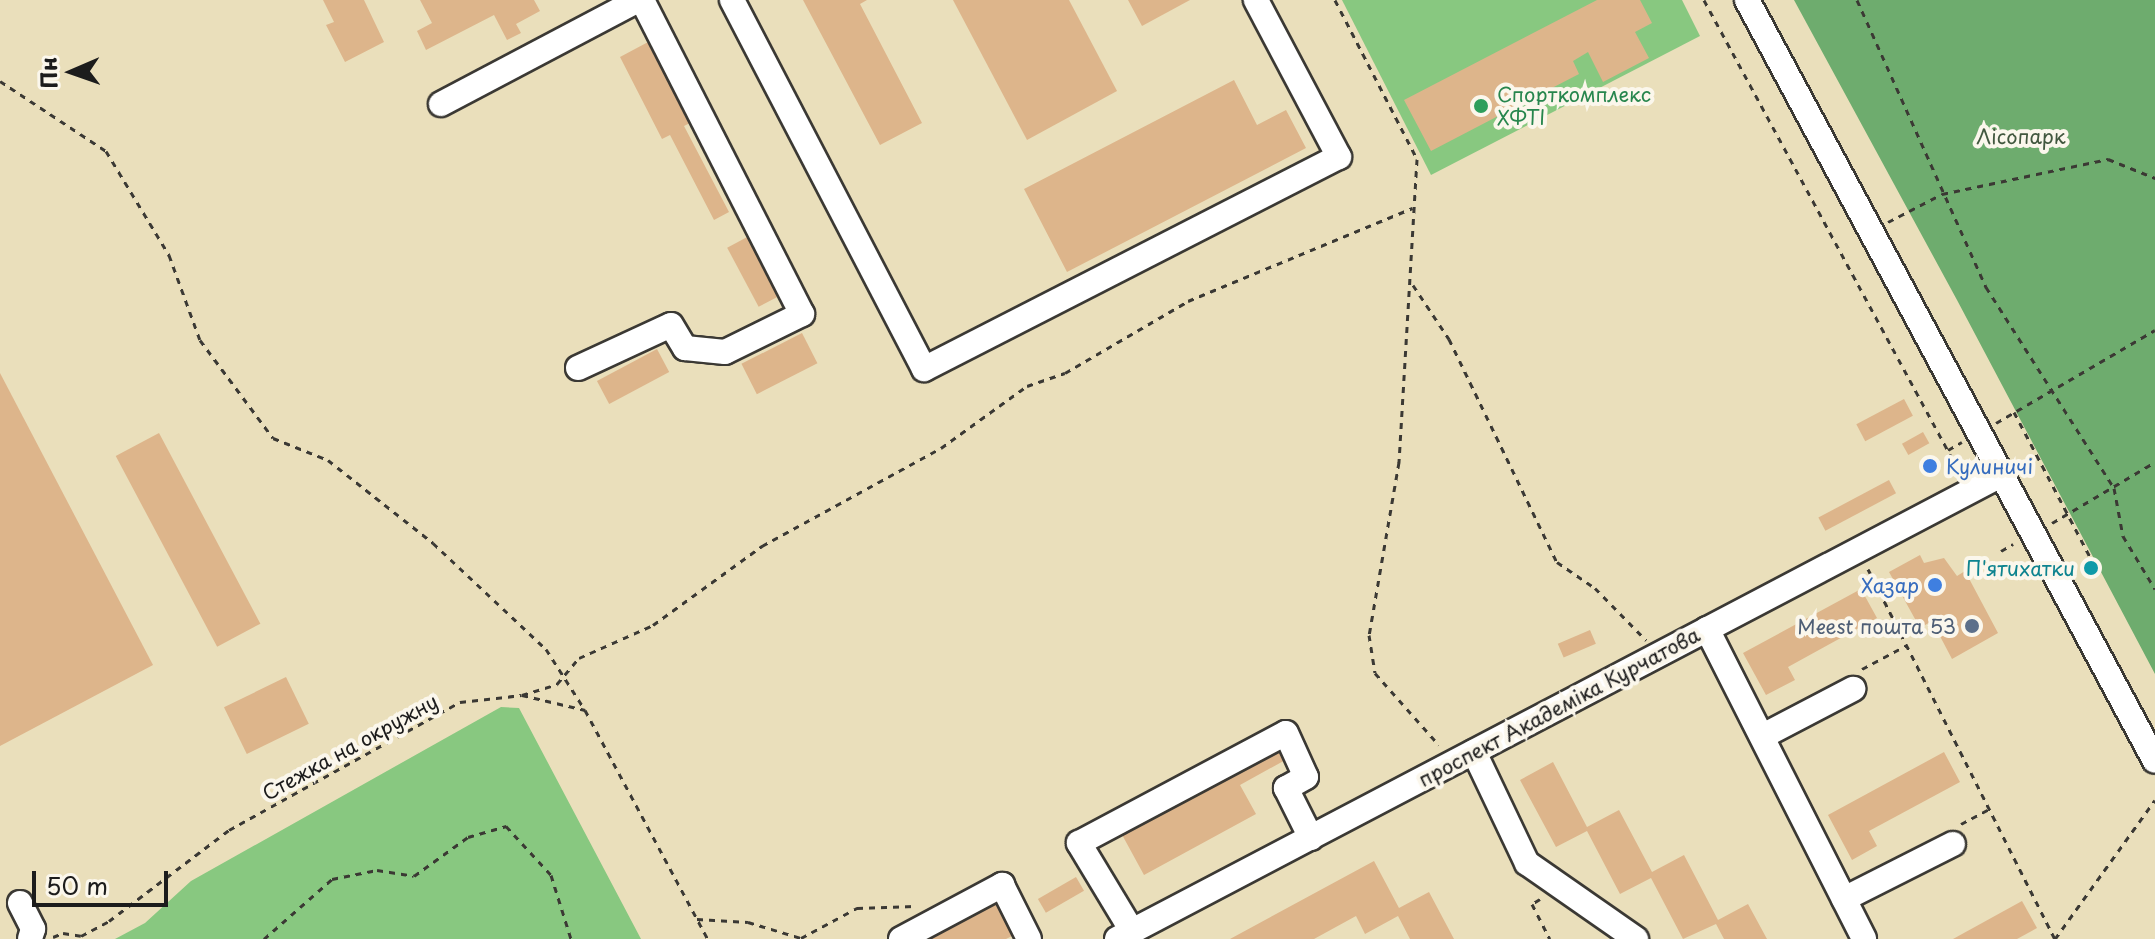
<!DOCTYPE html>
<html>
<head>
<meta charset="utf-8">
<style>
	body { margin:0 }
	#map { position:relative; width:2155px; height:939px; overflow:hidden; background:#eadfbb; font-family:"Playpen Sans",sans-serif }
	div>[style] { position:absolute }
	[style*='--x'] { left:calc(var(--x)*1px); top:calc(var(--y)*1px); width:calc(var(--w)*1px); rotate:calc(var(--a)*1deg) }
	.green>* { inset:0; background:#88c880 }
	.forest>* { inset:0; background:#6eac6e }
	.building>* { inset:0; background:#ddb58b; transform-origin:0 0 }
	.path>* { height:3px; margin-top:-1.5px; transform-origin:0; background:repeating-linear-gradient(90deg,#3b3934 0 6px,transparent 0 12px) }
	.roads { filter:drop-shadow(2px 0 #3b3934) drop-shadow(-2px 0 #3b3934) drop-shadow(0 2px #3b3934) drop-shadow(0 -2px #3b3934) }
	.minor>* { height:24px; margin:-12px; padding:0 12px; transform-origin:12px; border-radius:12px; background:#fff }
	.dots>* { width:22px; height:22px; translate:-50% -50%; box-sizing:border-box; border:4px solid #fbf7ec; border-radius:50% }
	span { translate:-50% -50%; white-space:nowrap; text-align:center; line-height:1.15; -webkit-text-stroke:8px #fbf7ec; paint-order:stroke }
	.leisure-label { font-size:20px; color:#27864d }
	.left { translate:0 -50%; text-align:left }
	.park-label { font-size:20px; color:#42583f }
	.shop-label { font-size:20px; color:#366cbe }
	.right { translate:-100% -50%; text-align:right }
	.culture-label { font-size:20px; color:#0d838f }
	.service-label { font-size:20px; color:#4e5e75 }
	.street-label { font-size:20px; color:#1c1c1c }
	.north { position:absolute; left:32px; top:32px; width:80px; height:80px; -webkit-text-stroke:6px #fbf7ec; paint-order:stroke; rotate:268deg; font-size:22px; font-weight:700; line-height:32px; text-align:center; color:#1c1c1c }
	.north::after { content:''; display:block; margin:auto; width:28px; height:36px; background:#1c1c1c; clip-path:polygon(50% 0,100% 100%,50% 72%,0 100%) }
	.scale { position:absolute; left:32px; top:871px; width:136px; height:36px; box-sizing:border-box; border:4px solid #1c1c1c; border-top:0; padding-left:10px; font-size:24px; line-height:28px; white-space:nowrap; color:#1c1c1c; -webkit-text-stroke:6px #fbf7ec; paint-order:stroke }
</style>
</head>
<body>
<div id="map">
	<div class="green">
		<i style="clip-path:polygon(1342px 0,1682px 0,1700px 36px,1431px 175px)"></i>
		<i style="clip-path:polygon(501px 707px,519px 708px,641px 939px,115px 939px,145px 923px,191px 881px)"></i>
	</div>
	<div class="forest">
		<i style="clip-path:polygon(1794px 0,2155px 0,2155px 674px,1957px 300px)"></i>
	</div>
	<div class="building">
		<i style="clip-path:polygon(323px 0,364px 0,384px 42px,345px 62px,326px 25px,334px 22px)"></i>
		<i style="clip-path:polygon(420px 0,534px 0,540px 11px,516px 24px,521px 33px,507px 40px,494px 15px,426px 50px,417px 31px,432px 23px)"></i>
		<i style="clip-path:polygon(803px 0,867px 0,860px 4px,922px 123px,880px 145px)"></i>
		<i style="clip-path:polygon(953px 0,1069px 0,1117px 91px,1027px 140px)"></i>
		<i style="clip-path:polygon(1128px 0,1190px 0,1142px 26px)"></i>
		<i style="clip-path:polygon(1597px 0,1640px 0,1652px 23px,1635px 32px,1649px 58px,1603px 82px,1588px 52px,1573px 61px,1579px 74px,1431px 151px,1404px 100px)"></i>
		<i style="clip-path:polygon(650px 41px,692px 122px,684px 126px,729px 212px,714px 220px,670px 135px,662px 139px,620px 57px)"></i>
		<i style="clip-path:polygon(1234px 80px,1257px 125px,1286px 110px,1306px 148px,1067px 272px,1024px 189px)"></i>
		<i style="left:751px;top:235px;width:67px;height:27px;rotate:62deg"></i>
		<i style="left:802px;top:333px;width:34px;height:68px;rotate:63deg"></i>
		<i style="left:657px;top:349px;width:26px;height:68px;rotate:62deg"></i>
		<i style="clip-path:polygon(0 373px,153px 665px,0 746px)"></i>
		<i style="left:1904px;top:399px;width:19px;height:54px;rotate:62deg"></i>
		<i style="left:1923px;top:432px;width:13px;height:24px;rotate:61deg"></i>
		<i style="left:159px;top:433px;width:216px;height:49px;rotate:62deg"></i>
		<i style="left:1935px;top:456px;width:13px;height:18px;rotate:61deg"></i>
		<i style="left:1889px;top:480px;width:15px;height:80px;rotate:62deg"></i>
		<i style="clip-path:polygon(1920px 555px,1924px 563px,1944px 558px,1957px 576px,1965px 571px,1998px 633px,1952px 659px,1932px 621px,1920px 628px,1889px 572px)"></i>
		<i style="clip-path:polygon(1861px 589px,1877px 618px,1788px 667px,1795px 680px,1766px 695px,1743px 653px)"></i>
		<i style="left:1590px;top:630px;width:15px;height:35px;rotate:67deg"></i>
		<i style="left:286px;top:677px;width:52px;height:69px;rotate:64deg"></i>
		<i style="clip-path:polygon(1281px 743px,1289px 758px,1240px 785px,1256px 814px,1144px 875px,1120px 831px)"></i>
		<i style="clip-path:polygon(1944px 752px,1960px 782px,1869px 831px,1877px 846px,1852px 860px,1828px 815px)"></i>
		<i style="clip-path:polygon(1553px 762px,1587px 827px,1619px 810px,1652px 872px,1684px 855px,1718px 920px,1748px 904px,1767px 939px,1724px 939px,1716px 924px,1683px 939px,1651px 878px,1620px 894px,1587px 831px,1556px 847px,1520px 780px)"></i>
		<i style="clip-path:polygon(1374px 861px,1399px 908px,1429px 892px,1454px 939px,1410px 939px,1398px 916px,1365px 934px,1356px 916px,1314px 939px,1230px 939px)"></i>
		<i style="left:1076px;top:877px;width:16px;height:44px;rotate:60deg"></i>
		<i style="clip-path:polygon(999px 898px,1018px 933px,1006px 939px,924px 939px)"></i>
		<i style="clip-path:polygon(2022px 901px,2037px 928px,2017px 939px,1953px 939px)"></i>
	</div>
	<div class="path">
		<i style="--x:1335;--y:0;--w:179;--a:62.7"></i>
		<i style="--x:1417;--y:159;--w:304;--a:93.4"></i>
		<i style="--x:1399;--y:462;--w:176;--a:99.8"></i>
		<i style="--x:1369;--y:635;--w:38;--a:81"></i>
		<i style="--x:1375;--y:673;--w:96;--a:48.4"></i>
		<i style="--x:1704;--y:0;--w:536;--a:61.57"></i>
		<i style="--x:1857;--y:0;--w:315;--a:65.8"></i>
		<i style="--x:1986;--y:287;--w:238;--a:57.5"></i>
		<i style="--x:2114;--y:488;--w:49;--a:79.4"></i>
		<i style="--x:2123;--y:536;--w:62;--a:58.9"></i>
		<i style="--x:0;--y:81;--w:127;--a:33.4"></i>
		<i style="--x:106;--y:151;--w:122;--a:58.8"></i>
		<i style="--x:169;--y:255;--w:90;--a:70"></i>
		<i style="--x:200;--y:340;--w:122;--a:53.3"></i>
		<i style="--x:273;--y:438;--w:59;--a:21.8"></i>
		<i style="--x:328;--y:460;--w:134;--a:38.3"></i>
		<i style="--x:433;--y:543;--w:155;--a:43.2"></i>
		<i style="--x:546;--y:649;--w:72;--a:57.4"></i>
		<i style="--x:1888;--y:222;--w:61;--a:-27.4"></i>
		<i style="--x:1942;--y:194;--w:170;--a:-11.9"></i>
		<i style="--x:2108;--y:159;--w:51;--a:22"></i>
		<i style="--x:1413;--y:285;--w:65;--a:56.3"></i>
		<i style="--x:1449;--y:339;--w:248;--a:64.2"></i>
		<i style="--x:1557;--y:562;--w:46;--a:34.4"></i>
		<i style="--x:1595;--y:588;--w:73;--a:45.6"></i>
		<i style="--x:2014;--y:412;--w:164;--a:62.3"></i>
		<i style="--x:1996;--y:423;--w:184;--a:-30.3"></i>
		<i style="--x:1948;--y:450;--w:16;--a:-30"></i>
		<i style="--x:2052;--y:523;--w:120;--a:-30.6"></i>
		<i style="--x:2001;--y:551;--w:14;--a:-30"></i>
		<i style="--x:1868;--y:569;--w:415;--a:63.2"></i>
		<i style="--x:2055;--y:939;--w:171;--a:-54.3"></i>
		<i style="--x:1862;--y:669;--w:51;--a:-28.1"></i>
		<i style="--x:522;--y:695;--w:37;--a:-17"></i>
		<i style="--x:557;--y:684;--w:34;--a:-50"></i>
		<i style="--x:579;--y:658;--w:81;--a:-24"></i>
		<i style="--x:653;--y:625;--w:135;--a:-35.9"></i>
		<i style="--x:762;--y:546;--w:204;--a:-28.7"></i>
		<i style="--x:941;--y:448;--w:106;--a:-35.8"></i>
		<i style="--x:1027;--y:386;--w:40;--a:-18.9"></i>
		<i style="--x:1065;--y:373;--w:143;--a:-30.3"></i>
		<i style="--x:1188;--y:301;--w:243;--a:-22.5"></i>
		<i style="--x:1961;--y:824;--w:32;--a:-28"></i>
		<i style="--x:1540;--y:899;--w:9;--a:148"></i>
		<i style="--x:1532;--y:904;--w:39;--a:63"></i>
		<i style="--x:697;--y:919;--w:51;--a:3.4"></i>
		<i style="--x:748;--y:922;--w:55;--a:16.8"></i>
		<i style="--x:801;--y:938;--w:64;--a:-28.2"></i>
		<i style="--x:857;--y:908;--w:58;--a:-2"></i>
		<i style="--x:53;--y:937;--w:11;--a:-22"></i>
		<i style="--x:63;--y:933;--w:18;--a:9"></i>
		<i style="--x:81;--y:936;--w:32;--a:-28"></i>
		<i style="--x:109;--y:921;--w:151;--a:-37.2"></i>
		<i style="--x:229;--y:830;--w:264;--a:-29"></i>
		<i style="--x:460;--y:702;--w:62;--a:-6.4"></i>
		<i style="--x:522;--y:695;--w:65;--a:13.4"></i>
		<i style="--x:585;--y:710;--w:260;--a:61.8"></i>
		<i style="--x:264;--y:939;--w:91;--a:-41.4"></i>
		<i style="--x:332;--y:879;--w:46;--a:-11.3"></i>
		<i style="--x:377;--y:870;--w:37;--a:9"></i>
		<i style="--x:414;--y:876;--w:67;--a:-35.8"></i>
		<i style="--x:468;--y:837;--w:40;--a:-16"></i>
		<i style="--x:506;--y:826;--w:67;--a:47.4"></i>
		<i style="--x:551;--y:875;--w:67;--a:72.6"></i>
	</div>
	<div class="roads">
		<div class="minor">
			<i style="--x:732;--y:0;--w:416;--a:62.5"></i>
			<i style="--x:924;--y:369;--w:466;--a:-27.1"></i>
			<i style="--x:1339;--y:157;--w:178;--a:-117.9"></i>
			<i style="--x:1747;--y:0;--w:863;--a:61.8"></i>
			<i style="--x:441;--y:104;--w:223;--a:-27.8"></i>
			<i style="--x:578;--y:368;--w:102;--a:-24.8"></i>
			<i style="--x:671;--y:325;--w:27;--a:59"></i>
			<i style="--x:685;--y:348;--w:40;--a:5.7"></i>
			<i style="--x:725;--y:352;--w:86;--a:-26.3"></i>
			<i style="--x:802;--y:314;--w:352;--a:-117"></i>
			<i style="--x:1707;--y:629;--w:347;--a:63.1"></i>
			<i style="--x:1763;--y:736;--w:102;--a:-27.6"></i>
			<i style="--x:1474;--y:752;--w:123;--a:64.5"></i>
			<i style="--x:1527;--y:863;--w:133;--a:34.9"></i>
			<i style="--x:1844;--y:899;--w:122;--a:-26.8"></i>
			<i style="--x:20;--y:903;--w:29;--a:63"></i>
			<i style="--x:33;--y:929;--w:10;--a:107"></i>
			<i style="--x:1132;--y:931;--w:103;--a:-121.1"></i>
			<i style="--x:1079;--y:843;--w:234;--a:-28"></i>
			<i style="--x:1286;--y:733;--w:48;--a:65.6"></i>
			<i style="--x:1306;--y:777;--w:23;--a:151"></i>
			<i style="--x:1286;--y:788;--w:56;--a:63.4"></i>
			<i style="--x:901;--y:939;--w:115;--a:-28.1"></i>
			<i style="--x:1002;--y:885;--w:60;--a:63.4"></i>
			<i style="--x:1117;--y:939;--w:998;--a:-27.69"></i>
		</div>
	</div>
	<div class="dots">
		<i style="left:1481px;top:106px;background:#2e9e5b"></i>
		<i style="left:1930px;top:466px;background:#3f7fe0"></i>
		<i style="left:2091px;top:568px;background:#0f9aa8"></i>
		<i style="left:1935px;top:585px;background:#3f7fe0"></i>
		<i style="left:1972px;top:626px;background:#5c6f8a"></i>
	</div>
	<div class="leisure-label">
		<span class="left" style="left:1497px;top:106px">Спорткомплекс<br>ХФТІ</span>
	</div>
	<div class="park-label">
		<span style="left:2021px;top:136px">Лісопарк</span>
	</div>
	<div class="shop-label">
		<span class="left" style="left:1946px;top:466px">Кулиничі</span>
		<span class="right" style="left:1919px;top:585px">Хазар</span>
	</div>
	<div class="culture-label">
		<span class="right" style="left:2075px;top:568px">П'ятихатки</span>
	</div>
	<div class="service-label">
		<span class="right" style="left:1956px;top:626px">Meest пошта 53</span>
	</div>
	<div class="street-label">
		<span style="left:1559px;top:707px;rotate:-28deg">проспект Академіка Курчатова</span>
		<span style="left:350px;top:747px;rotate:-29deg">Стежка на окружну</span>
	</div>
	<div class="north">Пн</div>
	<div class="scale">50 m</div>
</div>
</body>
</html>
